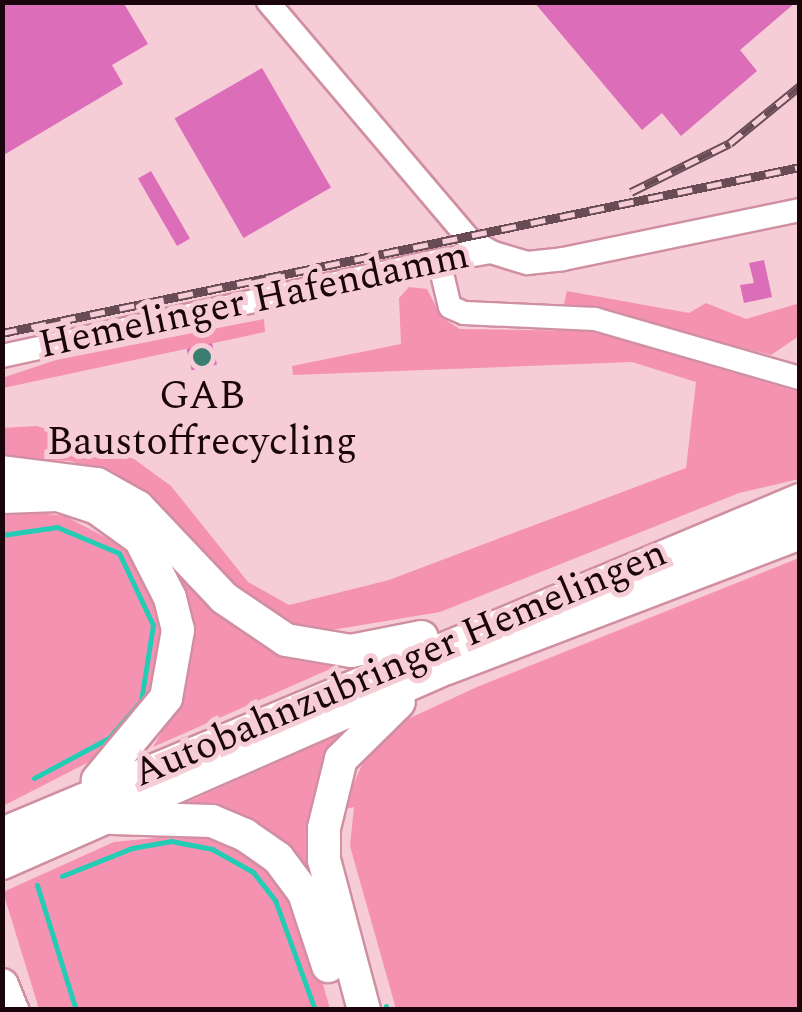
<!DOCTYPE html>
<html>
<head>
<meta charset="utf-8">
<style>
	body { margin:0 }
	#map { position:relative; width:802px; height:1012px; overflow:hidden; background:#f6ccd7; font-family:Spectral,serif }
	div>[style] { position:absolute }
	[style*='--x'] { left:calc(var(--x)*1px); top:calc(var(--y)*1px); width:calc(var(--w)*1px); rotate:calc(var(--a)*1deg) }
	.green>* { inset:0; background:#f692b1 }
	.stream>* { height:5px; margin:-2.5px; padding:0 2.5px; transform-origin:2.5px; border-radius:2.5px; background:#24ccb5 }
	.building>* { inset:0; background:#dc6db9; transform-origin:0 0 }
	.roads { filter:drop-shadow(2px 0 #d08fa2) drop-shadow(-2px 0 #d08fa2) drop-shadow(0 2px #d08fa2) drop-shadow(0 -2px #d08fa2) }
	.minor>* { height:22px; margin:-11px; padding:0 11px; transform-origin:11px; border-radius:11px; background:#fff }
	.highway>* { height:32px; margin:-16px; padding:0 16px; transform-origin:16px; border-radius:16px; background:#fff }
	.rail>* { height:9px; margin-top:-4.5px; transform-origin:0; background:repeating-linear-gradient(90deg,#f6ccd7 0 15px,#684b54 0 30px); box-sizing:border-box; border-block:2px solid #684b54 }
	.dots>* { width:28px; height:28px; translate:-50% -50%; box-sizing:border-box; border:5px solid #f6ccd7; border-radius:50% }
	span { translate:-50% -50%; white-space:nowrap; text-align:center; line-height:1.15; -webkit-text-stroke:10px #f6ccd7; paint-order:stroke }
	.street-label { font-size:40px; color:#1b050c }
	.poi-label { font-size:40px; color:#1b050c }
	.frame { position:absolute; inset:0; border:5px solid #1b050c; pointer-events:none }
</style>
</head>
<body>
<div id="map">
	<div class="green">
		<i style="clip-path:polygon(409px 287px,427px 289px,442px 318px,460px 329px,591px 331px,799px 392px,799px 479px,739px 493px,440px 612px,308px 634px,267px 616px,141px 491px,71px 461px,3px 458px,2px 428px,37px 426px,134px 459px,171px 486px,248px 582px,289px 605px,389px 580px,686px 468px,696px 382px,632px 362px,293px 375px,292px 366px,401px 344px,399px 298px)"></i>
		<i style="clip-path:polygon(567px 291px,689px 313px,706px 303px,746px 319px,797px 304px,799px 295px,799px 336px,771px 355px,564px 304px)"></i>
		<i style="clip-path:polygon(264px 319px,265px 332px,3px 388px,2px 378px,56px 360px)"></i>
		<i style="clip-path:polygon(23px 511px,65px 516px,118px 544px,140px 565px,167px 630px,153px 704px,116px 748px,3px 806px,3px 516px)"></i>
		<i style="clip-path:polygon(799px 558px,799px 1009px,396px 1009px,350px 846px,354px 807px,342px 810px,368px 751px,408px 719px,477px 687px)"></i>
		<i style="clip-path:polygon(167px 561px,239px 631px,277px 652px,337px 666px,153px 747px,177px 707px)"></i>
		<i style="clip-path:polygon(352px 729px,320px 886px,179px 806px)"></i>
		<i style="clip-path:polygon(195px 834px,245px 849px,277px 874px,310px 939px,330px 1009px,39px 1009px,3px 892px,114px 842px)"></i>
	</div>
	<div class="stream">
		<i style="--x:2;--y:535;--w:56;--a:-8.3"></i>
		<i style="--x:57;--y:527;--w:67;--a:22.8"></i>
		<i style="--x:119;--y:553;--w:80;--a:64.7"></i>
		<i style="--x:153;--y:625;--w:77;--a:99"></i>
		<i style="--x:141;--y:701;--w:49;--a:130.9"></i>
		<i style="--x:109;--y:738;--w:85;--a:151.9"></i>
		<i style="--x:62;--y:876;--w:75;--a:-21.8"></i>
		<i style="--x:132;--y:848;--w:40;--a:-10"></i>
		<i style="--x:171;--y:841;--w:42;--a:11"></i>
		<i style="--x:212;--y:849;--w:47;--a:29.3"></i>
		<i style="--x:253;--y:872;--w:36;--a:52"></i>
		<i style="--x:275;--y:900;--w:117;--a:70"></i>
		<i style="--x:37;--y:885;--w:131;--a:72.7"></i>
		<i style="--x:386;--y:1006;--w:4;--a:76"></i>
	</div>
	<div class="building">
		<i style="clip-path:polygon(2px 2px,123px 2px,148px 44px,112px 65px,123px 84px,2px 156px)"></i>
		<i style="clip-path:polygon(534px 2px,796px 2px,740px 50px,757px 71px,681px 136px,662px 113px,642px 130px)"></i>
		<i style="left:262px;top:68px;width:138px;height:101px;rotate:60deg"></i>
		<i style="left:151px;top:171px;width:78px;height:15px;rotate:60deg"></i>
		<i style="clip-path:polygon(764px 260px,772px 297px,744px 303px,740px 285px,754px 283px,749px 263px)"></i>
		<i style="left:212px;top:343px;width:22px;height:26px;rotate:77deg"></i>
	</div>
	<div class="roads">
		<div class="minor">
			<i style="--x:268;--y:2;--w:309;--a:49.7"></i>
			<i style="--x:468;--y:238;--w:27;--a:31"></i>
			<i style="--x:439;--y:261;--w:47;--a:76.6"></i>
			<i style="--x:450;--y:307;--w:15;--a:23"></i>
			<i style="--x:464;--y:313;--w:131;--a:2.6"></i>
			<i style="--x:595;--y:319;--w:213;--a:16.1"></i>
			<i style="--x:2;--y:356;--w:447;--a:-12.3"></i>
			<i style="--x:439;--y:261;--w:53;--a:-9.8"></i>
			<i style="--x:491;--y:252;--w:38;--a:17"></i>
			<i style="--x:527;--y:263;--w:36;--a:-6"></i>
			<i style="--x:563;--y:259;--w:242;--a:-11.7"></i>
		</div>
		<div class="highway">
			<i style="--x:2;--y:472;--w:96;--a:7.2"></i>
			<i style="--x:97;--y:484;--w:47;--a:29.3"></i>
			<i style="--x:138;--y:507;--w:125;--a:46.6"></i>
			<i style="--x:224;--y:598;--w:75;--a:34.1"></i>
			<i style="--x:286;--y:640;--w:66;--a:9.6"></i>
			<i style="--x:351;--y:651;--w:72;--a:-11.2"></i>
			<i style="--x:2;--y:497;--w:56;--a:-2"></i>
			<i style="--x:58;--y:495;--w:41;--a:18.4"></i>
			<i style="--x:97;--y:508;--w:53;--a:35.8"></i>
			<i style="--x:140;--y:539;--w:66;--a:63"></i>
			<i style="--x:170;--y:598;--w:33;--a:76"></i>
			<i style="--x:178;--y:630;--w:69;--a:100"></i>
			<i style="--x:166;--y:698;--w:107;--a:129.7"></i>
			<i style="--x:113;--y:818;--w:99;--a:1.7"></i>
			<i style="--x:212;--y:821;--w:36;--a:23"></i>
			<i style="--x:245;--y:835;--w:40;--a:34.9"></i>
			<i style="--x:278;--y:858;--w:44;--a:53.4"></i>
			<i style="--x:304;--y:893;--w:77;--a:71.8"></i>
			<i style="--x:2;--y:834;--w:865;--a:-22.71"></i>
			<i style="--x:2;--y:863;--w:486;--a:-23.7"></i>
			<i style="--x:447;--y:668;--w:378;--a:-20.9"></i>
			<i style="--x:2;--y:985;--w:27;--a:68"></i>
			<i style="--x:364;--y:1010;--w:155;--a:-104.9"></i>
			<i style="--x:324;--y:860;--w:32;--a:-90"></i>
			<i style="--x:324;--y:828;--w:71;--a:-76.2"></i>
			<i style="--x:341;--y:759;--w:81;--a:-44.5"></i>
		</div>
	</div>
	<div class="rail">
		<i style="--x:631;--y:192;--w:110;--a:-26.3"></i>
		<i style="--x:730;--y:143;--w:90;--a:-39.2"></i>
		<i style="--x:2;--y:333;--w:815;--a:-11.75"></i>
	</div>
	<div class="dots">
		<i style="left:202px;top:357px;background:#3a7e72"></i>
	</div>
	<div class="street-label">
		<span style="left:254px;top:301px;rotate:-12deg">Hemelinger Hafendamm</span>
		<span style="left:400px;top:664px;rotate:-23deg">Autobahnzubringer Hemelingen</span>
	</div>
	<div class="poi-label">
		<span style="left:202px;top:420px">GAB<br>Baustoffrecycling</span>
	</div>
	<div class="frame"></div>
</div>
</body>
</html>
